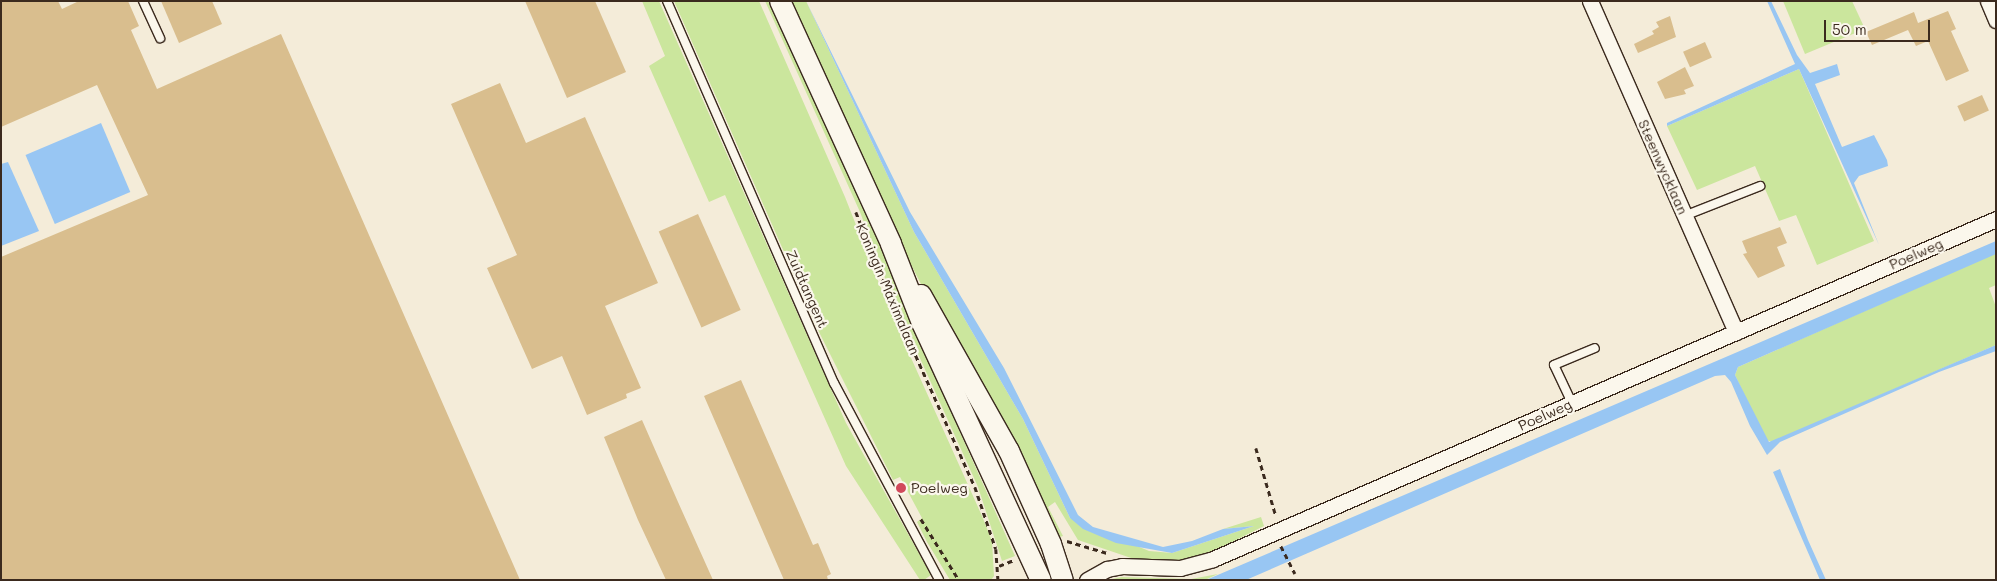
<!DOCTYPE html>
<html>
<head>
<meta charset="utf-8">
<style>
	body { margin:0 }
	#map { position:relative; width:1997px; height:581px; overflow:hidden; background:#f4ecd9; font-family:Mali,sans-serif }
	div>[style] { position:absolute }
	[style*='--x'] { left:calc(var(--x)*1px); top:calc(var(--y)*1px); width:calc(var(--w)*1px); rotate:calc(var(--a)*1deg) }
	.green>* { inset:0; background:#cbe69d }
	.water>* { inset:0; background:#98c6f3; transform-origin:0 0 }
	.building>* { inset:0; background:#d9be8e; transform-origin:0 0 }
	.path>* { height:2.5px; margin-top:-1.25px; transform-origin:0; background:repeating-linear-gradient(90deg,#3b2a1e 0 5px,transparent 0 9px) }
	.roads { filter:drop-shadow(1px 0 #3b2a1e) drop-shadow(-1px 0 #3b2a1e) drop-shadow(0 1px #3b2a1e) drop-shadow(0 -1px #3b2a1e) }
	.service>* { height:8px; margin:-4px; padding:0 4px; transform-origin:4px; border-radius:4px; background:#fbf7ec }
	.minor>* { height:15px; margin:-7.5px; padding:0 7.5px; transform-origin:7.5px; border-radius:7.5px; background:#fbf7ec }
	.secondary>* { height:20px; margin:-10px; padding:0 10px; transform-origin:10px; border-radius:10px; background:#fbf7ec }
	.dots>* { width:14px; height:14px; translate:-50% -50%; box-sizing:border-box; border:2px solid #fbf7ec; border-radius:50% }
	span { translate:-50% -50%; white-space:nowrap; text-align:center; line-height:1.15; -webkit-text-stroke:4.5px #fbf7ec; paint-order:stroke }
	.street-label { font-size:14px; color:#3b2a1e }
	.poi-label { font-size:14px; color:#3b2a1e }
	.left { translate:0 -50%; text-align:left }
	.frame { position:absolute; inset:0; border:2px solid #3b2a1e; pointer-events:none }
	.scale { position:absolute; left:1824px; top:20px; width:106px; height:22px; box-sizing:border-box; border:2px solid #3b2a1e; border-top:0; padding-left:6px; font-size:15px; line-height:18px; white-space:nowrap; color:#3b2a1e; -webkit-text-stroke:4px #fbf7ec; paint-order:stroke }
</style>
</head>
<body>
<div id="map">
	<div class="green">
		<i style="clip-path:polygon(642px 1px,659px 1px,846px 423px,931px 575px,924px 580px,920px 580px,846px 466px,725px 195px,709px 202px,649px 66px,665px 56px)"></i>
		<i style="clip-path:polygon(674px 1px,759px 1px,845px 197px,890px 311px,982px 516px,992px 541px,994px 576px,991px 580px,950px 580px,927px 542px,917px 522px,922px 518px,900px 477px,893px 480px,820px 334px)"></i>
		<i style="clip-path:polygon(765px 1px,770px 1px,926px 343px,955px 421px,1015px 556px,1002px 561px,978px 487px,891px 294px,860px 212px)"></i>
		<i style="clip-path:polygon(787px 1px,806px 1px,914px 232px,1023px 419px,1070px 518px,1149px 551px,1172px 553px,1254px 526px,1223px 529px,1261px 517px,1264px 526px,1210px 553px,1170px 562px,1140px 561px,1078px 540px,1055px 502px,1048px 507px,1063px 536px,1053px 539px,892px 228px)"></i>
		<i style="clip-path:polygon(1783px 1px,1852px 1px,1865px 29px,1805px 54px)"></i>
		<i style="clip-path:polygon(1799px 69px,1874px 241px,1817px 265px,1796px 215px,1779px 221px,1755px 166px,1697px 190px,1667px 126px)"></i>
		<i style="clip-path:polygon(1996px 253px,1996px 285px,1989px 288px,1996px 307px,1996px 345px,1772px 442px,1766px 440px,1735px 375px,1738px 367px)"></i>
		<i style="clip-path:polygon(1218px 574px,1205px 580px,1107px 580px,1122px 577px,1191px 579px)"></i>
	</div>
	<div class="water">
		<i style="clip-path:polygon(806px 1px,910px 212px,1004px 368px,1078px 515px,1093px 527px,1163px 547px,1192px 541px,1223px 529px,1254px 526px,1172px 553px,1116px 543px,1083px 529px,1070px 518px,1023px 419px,914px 232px)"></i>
		<i style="clip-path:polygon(1767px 1px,1771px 1px,1797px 55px,1810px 73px,1837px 64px,1840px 75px,1815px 84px,1842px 147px,1874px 135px,1887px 160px,1888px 166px,1859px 176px,1854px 183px,1879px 245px,1799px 69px,1667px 126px,1667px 123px,1795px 64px)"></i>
		<i style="left:101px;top:123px;width:75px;height:82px;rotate:67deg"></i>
		<i style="clip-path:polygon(8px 162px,39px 231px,1px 246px,1px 164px)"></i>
		<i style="clip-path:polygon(1996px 241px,1996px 254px,1738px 367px,1735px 375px,1769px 442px,1996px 345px,1996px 351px,1939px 372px,1780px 442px,1767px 455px,1750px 426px,1731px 382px,1725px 375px,1715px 376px,1246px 580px,1206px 580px)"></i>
		<i style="clip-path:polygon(1780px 469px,1808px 540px,1826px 580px,1820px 580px,1773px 472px)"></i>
	</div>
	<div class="building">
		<i style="clip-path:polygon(1px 1px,58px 1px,62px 9px,79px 1px,128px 1px,139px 26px,131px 30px,157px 89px,281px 34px,520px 580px,1px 580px,1px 257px,148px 195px,97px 85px,1px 127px)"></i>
		<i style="clip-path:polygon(161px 1px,212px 1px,222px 24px,179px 43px)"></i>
		<i style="clip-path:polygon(525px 1px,595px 1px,626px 72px,567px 98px)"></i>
		<i style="clip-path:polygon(1948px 11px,1956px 29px,1951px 31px,1969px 71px,1946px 81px,1928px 41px,1916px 46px,1908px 30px,1872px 45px,1866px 32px,1914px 12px,1918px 23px)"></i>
		<i style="clip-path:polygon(1670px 16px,1676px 37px,1638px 53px,1634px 44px,1654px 34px,1652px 31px,1659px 27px,1656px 22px)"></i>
		<i style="left:1705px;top:42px;width:17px;height:24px;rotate:66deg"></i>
		<i style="clip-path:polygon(1685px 67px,1694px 86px,1684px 90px,1686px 94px,1665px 99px,1657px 82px)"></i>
		<i style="clip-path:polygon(500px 83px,526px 143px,585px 117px,658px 283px,605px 306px,641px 388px,626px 394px,627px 398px,587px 415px,562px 356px,532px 369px,487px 268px,517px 255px,451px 104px)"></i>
		<i style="left:1982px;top:95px;width:17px;height:27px;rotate:66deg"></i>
		<i style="left:698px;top:214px;width:105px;height:43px;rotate:66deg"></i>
		<i style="clip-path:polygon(1780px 227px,1787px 243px,1777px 247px,1785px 266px,1758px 278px,1743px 254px,1747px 253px,1742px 241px)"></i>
		<i style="clip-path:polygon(741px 380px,813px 545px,818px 543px,831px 574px,827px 576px,828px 580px,784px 580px,704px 396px)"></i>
		<i style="clip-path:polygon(642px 420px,678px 502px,713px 580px,666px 580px,638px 520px,604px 437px)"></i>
	</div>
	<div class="path">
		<i style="--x:856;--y:212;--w:92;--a:68.4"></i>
		<i style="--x:890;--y:298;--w:207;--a:65.8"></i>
		<i style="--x:975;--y:487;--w:65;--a:71.3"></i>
		<i style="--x:996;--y:549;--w:31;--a:86"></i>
		<i style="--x:1256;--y:448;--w:71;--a:73.6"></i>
		<i style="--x:921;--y:519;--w:72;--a:58.1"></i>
		<i style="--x:1067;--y:541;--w:42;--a:16.7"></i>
		<i style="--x:1281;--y:546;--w:31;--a:63"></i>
		<i style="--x:999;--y:566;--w:16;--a:-22"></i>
	</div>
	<div class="roads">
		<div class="service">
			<i style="--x:143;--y:1;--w:41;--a:65.3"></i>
			<i style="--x:667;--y:1;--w:417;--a:66.4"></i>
			<i style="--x:834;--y:383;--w:223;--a:61.9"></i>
			<i style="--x:1684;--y:216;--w:82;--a:-21.5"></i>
			<i style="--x:1572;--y:403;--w:42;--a:-115.3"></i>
			<i style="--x:1554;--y:365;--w:44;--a:-22.5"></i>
		</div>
		<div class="minor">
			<i style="--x:1590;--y:1;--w:362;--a:66.2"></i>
			<i style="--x:1988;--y:1;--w:21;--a:67"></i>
			<i style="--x:1087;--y:580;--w:23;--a:-29"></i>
			<i style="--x:1107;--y:569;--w:15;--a:-11"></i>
			<i style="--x:1122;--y:566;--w:58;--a:2"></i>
			<i style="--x:1180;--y:568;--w:34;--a:-15"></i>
			<i style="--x:1213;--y:559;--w:854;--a:-23.47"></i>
		</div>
		<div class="secondary">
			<i style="--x:780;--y:1;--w:267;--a:65.4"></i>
			<i style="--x:891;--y:244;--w:85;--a:68.6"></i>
			<i style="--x:922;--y:323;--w:283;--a:65.2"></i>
			<i style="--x:921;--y:295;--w:179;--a:60.6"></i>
			<i style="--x:1009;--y:451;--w:102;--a:65.7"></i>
			<i style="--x:1051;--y:544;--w:38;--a:72"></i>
		</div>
	</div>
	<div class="dots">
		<i style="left:901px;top:488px;background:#d1495b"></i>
	</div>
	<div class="street-label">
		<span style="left:1663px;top:167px;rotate:66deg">Steenwycklaan</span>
		<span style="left:1916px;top:254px;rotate:-24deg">Poelweg</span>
		<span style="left:807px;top:289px;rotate:66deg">Zuidtangent</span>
		<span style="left:888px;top:289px;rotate:67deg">Koningin Máximalaan</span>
		<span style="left:1545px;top:415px;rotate:-24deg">Poelweg</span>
	</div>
	<div class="poi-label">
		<span class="left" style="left:911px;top:488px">Poelweg</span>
	</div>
	<div class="frame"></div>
	<div class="scale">50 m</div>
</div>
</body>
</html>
